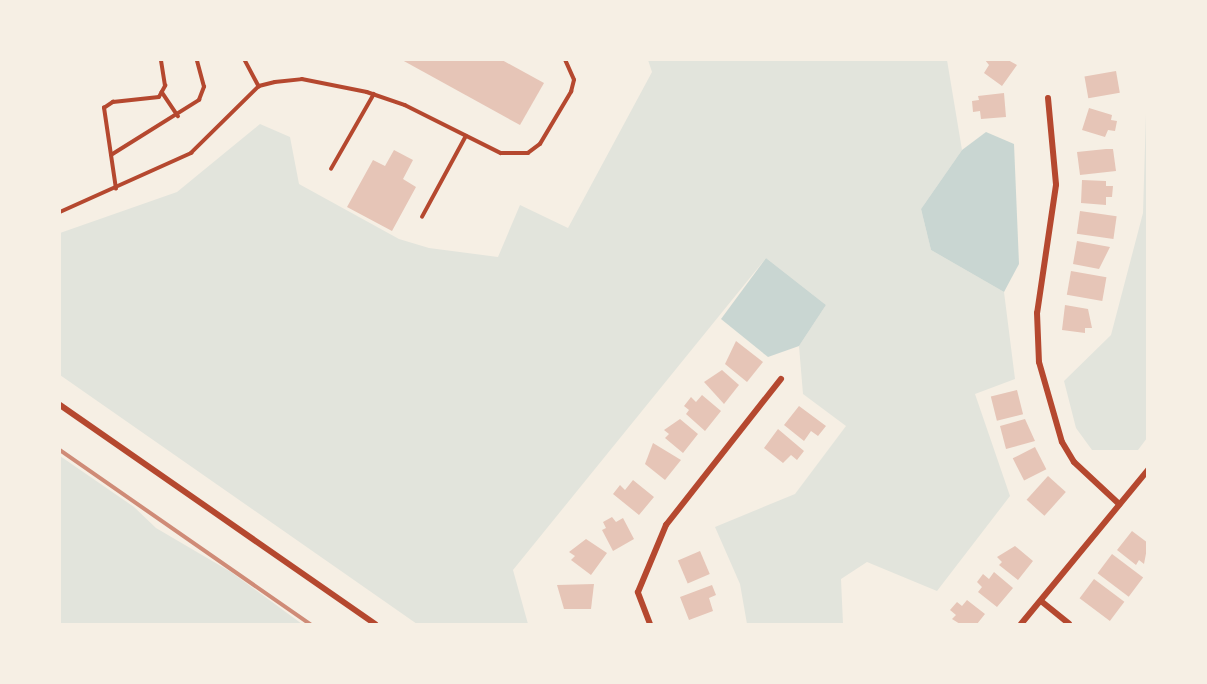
<!DOCTYPE html>
<html>
<head>
<meta charset="utf-8">
<style>
	body { margin:0 }
	#map { position:relative; width:1207px; height:684px; overflow:hidden; background:#f6efe4; font-family:Quicksand,sans-serif }
	div>[style] { position:absolute }
	[style*='--x'] { left:calc(var(--x)*1px); top:calc(var(--y)*1px); width:calc(var(--w)*1px); rotate:calc(var(--a)*1deg) }
	.green>* { inset:0; background:#e2e4dc }
	.water>* { inset:0; background:#c9d6d2 }
	.building>* { inset:0; background:#e6c5b7; transform-origin:0 0 }
	.service>* { height:3.5px; margin:-1.75px; padding:0 1.75px; transform-origin:1.75px; border-radius:1.75px; background:#b5482f }
	.minor>* { height:6px; margin:-3px; padding:0 3px; transform-origin:3px; border-radius:3px; background:#b5482f }
	.rail>* { height:3.5px; margin:-1.75px; padding:0 1.75px; transform-origin:1.75px; border-radius:1.75px; background:#cf8b77 }
	span { translate:-50% -50%; white-space:nowrap; text-align:center; line-height:1.15; -webkit-text-stroke:6px #f6efe4; paint-order:stroke }
	.frame { position:absolute; inset:0; border:61px solid #f6efe4; pointer-events:none }
</style>
</head>
<body>
<div id="map">
	<div class="green">
		<i style="clip-path:polygon(648px 60px,947px 60px,962px 150px,921px 209px,931px 250px,1004px 292px,1015px 379px,975px 394px,1010px 496px,937px 591px,867px 562px,841px 579px,843px 624px,747px 624px,740px 584px,715px 527px,795px 494px,846px 426px,803px 394px,799px 346px,826px 305px,766px 258px,513px 570px,528px 624px,417px 624px,60px 375px,60px 233px,177px 192px,260px 124px,290px 137px,299px 184px,399px 239px,429px 248px,498px 257px,520px 205px,568px 228px,652px 72px)"></i>
		<i style="clip-path:polygon(1147px 80px,1147px 438px,1138px 450px,1092px 450px,1076px 428px,1064px 381px,1111px 335px,1143px 213px)"></i>
		<i style="clip-path:polygon(60px 456px,134px 507px,156px 528px,231px 572px,302px 624px,60px 624px)"></i>
	</div>
	<div class="water">
		<i style="clip-path:polygon(986px 132px,1014px 144px,1019px 264px,1004px 292px,931px 250px,921px 209px,962px 150px)"></i>
		<i style="clip-path:polygon(766px 258px,826px 305px,799px 346px,768px 357px,721px 319px)"></i>
	</div>
	<div class="building">
		<i style="clip-path:polygon(402px 60px,502px 60px,544px 83px,520px 125px)"></i>
		<i style="clip-path:polygon(985px 60px,1008px 60px,1017px 65px,1002px 86px,984px 73px,989px 65px)"></i>
		<i style="left:1116px;top:71px;width:22px;height:32px;rotate:80deg"></i>
		<i style="clip-path:polygon(1004px 93px,1006px 117px,981px 119px,980px 111px,973px 112px,972px 101px,979px 100px,978px 96px)"></i>
		<i style="clip-path:polygon(1089px 108px,1112px 115px,1111px 120px,1117px 121px,1115px 131px,1108px 130px,1105px 137px,1082px 130px)"></i>
		<i style="clip-path:polygon(1106px 149px,1113px 149px,1116px 171px,1080px 175px,1077px 152px)"></i>
		<i style="clip-path:polygon(394px 150px,413px 160px,403px 179px,416px 187px,392px 231px,347px 207px,373px 160px,385px 166px)"></i>
		<i style="clip-path:polygon(1082px 180px,1106px 181px,1106px 186px,1113px 186px,1112px 197px,1106px 197px,1106px 205px,1081px 203px)"></i>
		<i style="left:1080px;top:211px;width:37px;height:23px;rotate:8deg"></i>
		<i style="clip-path:polygon(1077px 241px,1110px 247px,1099px 269px,1073px 264px)"></i>
		<i style="left:1071px;top:271px;width:36px;height:24px;rotate:10deg"></i>
		<i style="clip-path:polygon(1065px 305px,1088px 309px,1092px 328px,1085px 328px,1085px 333px,1062px 330px)"></i>
		<i style="clip-path:polygon(736px 341px,763px 362px,747px 382px,725px 364px)"></i>
		<i style="clip-path:polygon(722px 370px,739px 385px,724px 404px,704px 382px)"></i>
		<i style="left:1017px;top:390px;width:25px;height:27px;rotate:76deg"></i>
		<i style="clip-path:polygon(702px 395px,721px 411px,705px 431px,686px 414px,689px 410px,684px 406px,691px 397px,696px 402px)"></i>
		<i style="clip-path:polygon(799px 406px,826px 426px,818px 436px,811px 431px,804px 441px,784px 425px)"></i>
		<i style="clip-path:polygon(680px 419px,698px 434px,683px 453px,665px 438px,669px 434px,664px 430px)"></i>
		<i style="clip-path:polygon(1025px 419px,1035px 441px,1006px 449px,1000px 426px)"></i>
		<i style="clip-path:polygon(778px 429px,804px 451px,797px 460px,791px 455px,783px 463px,764px 448px)"></i>
		<i style="clip-path:polygon(653px 443px,681px 460px,665px 480px,645px 464px)"></i>
		<i style="left:1035px;top:447px;width:25px;height:25px;rotate:63deg"></i>
		<i style="left:1048px;top:476px;width:24px;height:32px;rotate:42deg"></i>
		<i style="clip-path:polygon(633px 480px,654px 497px,639px 515px,613px 494px,620px 485px,625px 490px)"></i>
		<i style="clip-path:polygon(612px 517px,616px 522px,623px 518px,634px 539px,613px 551px,602px 530px,606px 528px,603px 522px)"></i>
		<i style="clip-path:polygon(1132px 531px,1148px 543px,1144px 564px,1139px 560px,1136px 565px,1117px 550px)"></i>
		<i style="clip-path:polygon(586px 539px,607px 553px,591px 575px,571px 560px,575px 556px,569px 552px)"></i>
		<i style="clip-path:polygon(1015px 546px,1033px 561px,1018px 580px,999px 565px,1002px 562px,997px 557px)"></i>
		<i style="left:700px;top:551px;width:25px;height:24px;rotate:67deg"></i>
		<i style="left:1112px;top:554px;width:39px;height:24px;rotate:37deg"></i>
		<i style="clip-path:polygon(994px 572px,1013px 588px,997px 607px,978px 592px,982px 587px,977px 582px,983px 574px,989px 579px)"></i>
		<i style="left:1094px;top:579px;width:38px;height:24px;rotate:37deg"></i>
		<i style="clip-path:polygon(594px 584px,591px 609px,564px 609px,557px 585px)"></i>
		<i style="clip-path:polygon(712px 585px,716px 595px,709px 598px,713px 611px,689px 620px,680px 597px)"></i>
		<i style="clip-path:polygon(967px 600px,985px 614px,977px 624px,960px 624px,952px 619px,956px 615px,950px 610px,957px 602px,962px 606px)"></i>
	</div>
	<div class="service">
		<i style="--x:245;--y:60;--w:30;--a:62"></i>
		<i style="--x:162;--y:92;--w:29;--a:56"></i>
		<i style="--x:111;--y:155;--w:104;--a:-32"></i>
		<i style="--x:199;--y:100;--w:14;--a:-69"></i>
		<i style="--x:204;--y:87;--w:28;--a:-105"></i>
		<i style="--x:331;--y:169;--w:86;--a:-60.2"></i>
		<i style="--x:116;--y:189;--w:82;--a:-98.4"></i>
		<i style="--x:104;--y:108;--w:11;--a:-34"></i>
		<i style="--x:113;--y:102;--w:46;--a:-6.2"></i>
		<i style="--x:159;--y:97;--w:13;--a:-61"></i>
		<i style="--x:165;--y:86;--w:26;--a:-99"></i>
		<i style="--x:60;--y:212;--w:144;--a:-24.2"></i>
		<i style="--x:191;--y:153;--w:95;--a:-44.6"></i>
		<i style="--x:259;--y:86;--w:16;--a:-14"></i>
		<i style="--x:275;--y:82;--w:27;--a:-6"></i>
		<i style="--x:302;--y:79;--w:66;--a:11.3"></i>
		<i style="--x:367;--y:92;--w:40;--a:18.9"></i>
		<i style="--x:405;--y:105;--w:107;--a:26.6"></i>
		<i style="--x:501;--y:153;--w:27;--a:0"></i>
		<i style="--x:528;--y:153;--w:15;--a:-37"></i>
		<i style="--x:540;--y:144;--w:61;--a:-59.2"></i>
		<i style="--x:571;--y:92;--w:12;--a:-76"></i>
		<i style="--x:574;--y:80;--w:22;--a:-114"></i>
		<i style="--x:422;--y:217;--w:92;--a:-61.5"></i>
	</div>
	<div class="minor">
		<i style="--x:1048;--y:98;--w:87;--a:84.7"></i>
		<i style="--x:1056;--y:185;--w:129;--a:98.4"></i>
		<i style="--x:1037;--y:313;--w:49;--a:87.7"></i>
		<i style="--x:1039;--y:362;--w:83;--a:74"></i>
		<i style="--x:1062;--y:442;--w:23;--a:59"></i>
		<i style="--x:1074;--y:462;--w:62;--a:43"></i>
		<i style="--x:60;--y:405;--w:384;--a:34.8"></i>
		<i style="--x:1041;--y:601;--w:36;--a:39"></i>
		<i style="--x:650;--y:624;--w:34;--a:-111"></i>
		<i style="--x:638;--y:592;--w:73;--a:-67.3"></i>
		<i style="--x:666;--y:525;--w:186;--a:-51.8"></i>
		<i style="--x:1021;--y:624;--w:200;--a:-50.5"></i>
	</div>
	<div class="rail">
		<i style="--x:60;--y:450;--w:305;--a:34.8"></i>
	</div>
	<div class="frame"></div>
</div>
</body>
</html>
